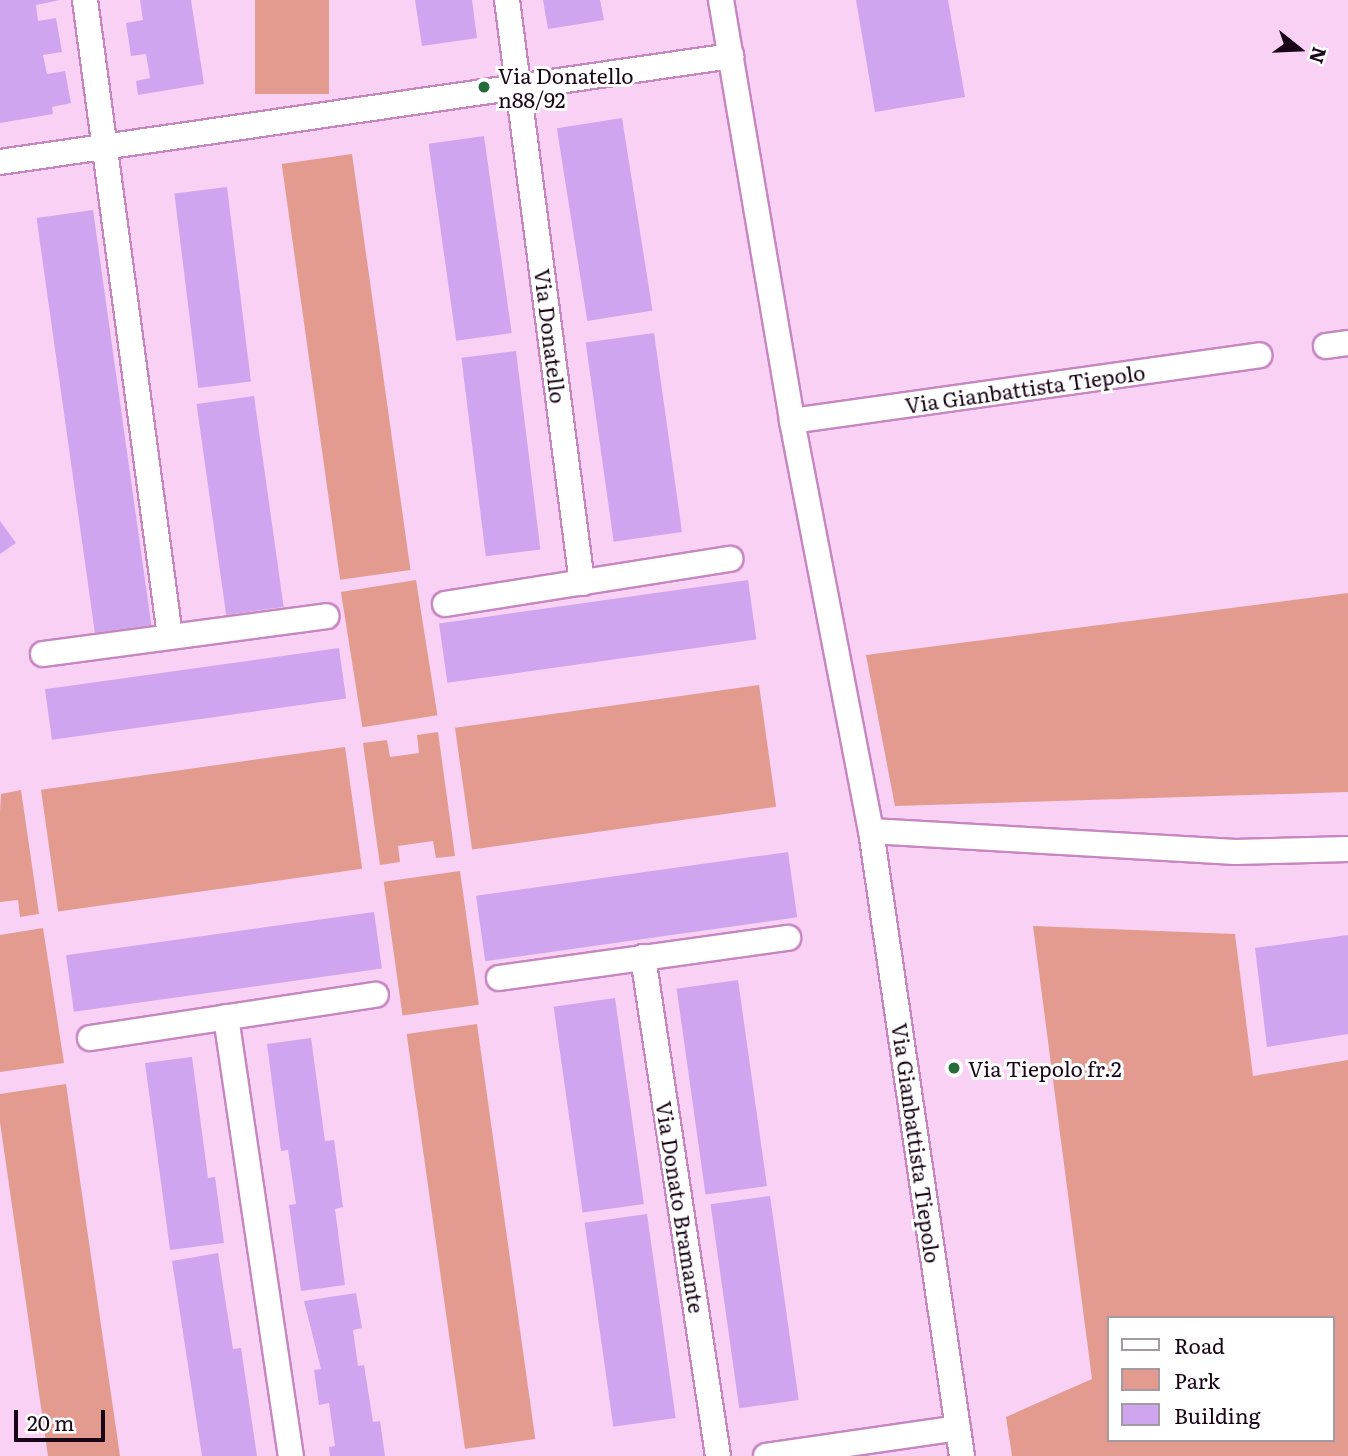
<!DOCTYPE html>
<html>
<head>
<meta charset="utf-8">
<style>
	body { margin:0 }
	#map { position:relative; width:1348px; height:1456px; overflow:hidden; background:#f9d1f5; font-family:Literata,serif }
	div>[style] { position:absolute }
	[style*='--x'] { left:calc(var(--x)*1px); top:calc(var(--y)*1px); width:calc(var(--w)*1px); rotate:calc(var(--a)*1deg) }
	.green>* { inset:0; background:#e39b90; transform-origin:0 0 }
	.building>* { inset:0; background:#cea5ee; transform-origin:0 0 }
	.roads { filter:drop-shadow(2px 0 #c686c0) drop-shadow(-2px 0 #c686c0) drop-shadow(0 2px #c686c0) drop-shadow(0 -2px #c686c0) }
	.street>* { height:24px; margin:-12px; padding:0 12px; transform-origin:12px; border-radius:12px; background:#fff }
	.dots>* { width:19px; height:19px; translate:-50% -50%; box-sizing:border-box; border:4px solid #fff; border-radius:50% }
	span { translate:-50% -50%; white-space:nowrap; text-align:center; line-height:1.15; -webkit-text-stroke:6px #fff; paint-order:stroke }
	.poi-label { font-size:21px; color:#190317 }
	.left { translate:0 -50%; text-align:left }
	.street-label { font-size:21px; color:#190317 }
	.legend { position:absolute; left:1107px; top:1316px; width:228px; height:126px; box-sizing:border-box; background:#fff; border:2px solid #a39aa2; margin:0; padding:9px 12px; list-style:none; font-size:21px; color:#190317 }
	.legend li { display:flex; align-items:center; gap:14px; height:35px }
	.legend b { width:35px; border:2px solid #a39aa2 }
	.north { position:absolute; left:1264px; top:14px; width:70px; height:70px; -webkit-text-stroke:5px #fff; paint-order:stroke; rotate:108deg; font-size:19px; font-weight:700; line-height:28px; text-align:center; color:#190317 }
	.north::after { content:''; display:block; margin:auto; width:24px; height:32px; background:#190317; clip-path:polygon(50% 0,100% 100%,50% 72%,0 100%) }
	.scale { position:absolute; left:14px; top:1410px; width:91px; height:32px; box-sizing:border-box; border:4px solid #190317; border-top:0; padding-left:9px; font-size:21px; line-height:24px; white-space:nowrap; color:#190317; -webkit-text-stroke:5px #fff; paint-order:stroke }
</style>
</head>
<body>
<div id="map">
	<div class="green">
		<i style="left:255px;top:0;width:74px;height:94px"></i>
		<i style="left:352px;top:154px;width:420px;height:71px;rotate:82deg"></i>
		<i style="left:416px;top:580px;width:137px;height:76px;rotate:81deg"></i>
		<i style="clip-path:polygon(1348px 593px,1348px 792px,895px 806px,866px 655px)"></i>
		<i style="left:759px;top:685px;width:123px;height:307px;rotate:82deg"></i>
		<i style="clip-path:polygon(438px 732px,455px 856px,436px 858px,433px 841px,398px 846px,400px 862px,380px 865px,363px 743px,387px 740px,390px 757px,419px 753px,417px 735px)"></i>
		<i style="left:345px;top:747px;width:123px;height:307px;rotate:82deg"></i>
		<i style="clip-path:polygon(21px 790px,39px 914px,20px 917px,18px 900px,0 902px,0 812px,1px 794px)"></i>
		<i style="left:460px;top:871px;width:135px;height:77px;rotate:82deg"></i>
		<i style="clip-path:polygon(evenodd,1033px 926px,1235px 934px,1253px 1076px,1348px 1060px,1348px 1456px,1012px 1456px,1006px 1417px,1092px 1379px,1033px 926px,1108px 1318px,1332px 1318px,1332px 1440px,1108px 1440px,1108px 1318px)"></i>
		<i style="clip-path:polygon(43px 928px,64px 1063px,0 1072px,0 935px)"></i>
		<i style="left:477px;top:1024px;width:419px;height:71px;rotate:82deg"></i>
		<i style="clip-path:polygon(66px 1084px,120px 1456px,48px 1456px,0 1122px,0 1094px)"></i>
	</div>
	<div class="building">
		<i style="clip-path:polygon(0 0,60px 0,36px 5px,38px 21px,56px 18px,62px 52px,43px 55px,47px 74px,65px 71px,71px 103px,52px 107px,53px 114px,0 123px)"></i>
		<i style="clip-path:polygon(140px 0,191px 0,204px 84px,138px 95px,136px 81px,150px 78px,146px 54px,131px 56px,126px 23px,143px 20px)"></i>
		<i style="clip-path:polygon(415px 0,472px 0,477px 38px,422px 46px)"></i>
		<i style="clip-path:polygon(543px 0,600px 0,604px 20px,548px 29px)"></i>
		<i style="clip-path:polygon(856px 0,948px 0,965px 97px,875px 112px)"></i>
		<i style="left:622px;top:118px;width:195px;height:66px;rotate:81deg"></i>
		<i style="left:484px;top:136px;width:199px;height:56px;rotate:82deg"></i>
		<i style="left:227px;top:187px;width:196px;height:53px;rotate:83deg"></i>
		<i style="left:93px;top:210px;width:419px;height:57px;rotate:82deg"></i>
		<i style="left:654px;top:333px;width:201px;height:69px;rotate:82deg"></i>
		<i style="left:516px;top:351px;width:200px;height:55px;rotate:83deg"></i>
		<i style="left:254px;top:396px;width:213px;height:58px;rotate:82deg"></i>
		<i style="clip-path:polygon(0 521px,16px 543px,0 554px)"></i>
		<i style="left:748px;top:580px;width:60px;height:312px;rotate:82deg"></i>
		<i style="left:339px;top:648px;width:51px;height:297px;rotate:82deg"></i>
		<i style="left:788px;top:852px;width:66px;height:315px;rotate:82deg"></i>
		<i style="left:374px;top:912px;width:57px;height:311px;rotate:82deg"></i>
		<i style="clip-path:polygon(1348px 935px,1348px 1034px,1267px 1047px,1255px 948px)"></i>
		<i style="left:738px;top:980px;width:208px;height:62px;rotate:82deg"></i>
		<i style="left:615px;top:998px;width:208px;height:62px;rotate:82deg"></i>
		<i style="clip-path:polygon(311px 1038px,325px 1141px,334px 1140px,343px 1207px,335px 1209px,345px 1285px,301px 1291px,289px 1205px,296px 1204px,288px 1150px,281px 1151px,267px 1044px)"></i>
		<i style="clip-path:polygon(192px 1057px,208px 1178px,215px 1177px,224px 1243px,170px 1250px,145px 1063px)"></i>
		<i style="left:770px;top:1196px;width:206px;height:60px;rotate:82deg"></i>
		<i style="left:647px;top:1214px;width:206px;height:63px;rotate:82deg"></i>
		<i style="clip-path:polygon(218px 1253px,233px 1349px,241px 1348px,257px 1456px,202px 1456px,172px 1261px)"></i>
		<i style="clip-path:polygon(356px 1293px,362px 1328px,353px 1330px,358px 1366px,364px 1365px,373px 1422px,380px 1421px,385px 1456px,330px 1456px,329px 1447px,335px 1446px,329px 1403px,319px 1405px,314px 1370px,321px 1369px,304px 1301px)"></i>
	</div>
	<div class="roads">
		<div class="street">
			<i style="--x:85;--y:0;--w:642;--a:82.39"></i>
			<i style="--x:507;--y:0;--w:588;--a:82.67"></i>
			<i style="--x:721;--y:0;--w:427;--a:80.4"></i>
			<i style="--x:792;--y:421;--w:418;--a:79.1"></i>
			<i style="--x:871;--y:831;--w:632;--a:81.72"></i>
			<i style="--x:0;--y:162;--w:739;--a:-8.25"></i>
			<i style="--x:1326;--y:346;--w:22;--a:-8"></i>
			<i style="--x:792;--y:421;--w:472;--a:-8"></i>
			<i style="--x:445;--y:604;--w:289;--a:-9"></i>
			<i style="--x:43;--y:654;--w:286;--a:-7.6"></i>
			<i style="--x:871;--y:831;--w:365;--a:3.3"></i>
			<i style="--x:1235;--y:852;--w:113;--a:-1.5"></i>
			<i style="--x:643;--y:957;--w:505;--a:81.45"></i>
			<i style="--x:499;--y:978;--w:292;--a:-7.9"></i>
			<i style="--x:226;--y:1017;--w:444;--a:81.6"></i>
			<i style="--x:90;--y:1038;--w:289;--a:-8.6"></i>
			<i style="--x:766;--y:1456;--w:194;--a:-8.3"></i>
		</div>
	</div>
	<div class="dots">
		<i style="left:484px;top:87px;background:#246c39"></i>
		<i style="left:954px;top:1068px;background:#246c39"></i>
	</div>
	<div class="poi-label">
		<span class="left" style="left:498px;top:87px">Via Donatello<br>n88/92</span>
		<span class="left" style="left:968px;top:1068px">Via Tiepolo fr.2</span>
	</div>
	<div class="street-label">
		<span style="left:551px;top:336px;rotate:83deg">Via Donatello</span>
		<span style="left:1025px;top:388px;rotate:-8deg">Via Gianbattista Tiepolo</span>
		<span style="left:917px;top:1143px;rotate:82deg">Via Gianbattista Tiepolo</span>
		<span style="left:681px;top:1207px;rotate:81deg">Via Donato Bramante</span>
	</div>
	<ul class="legend">
	<li><b style="height:9px;background:#fff"></b>Road</li>
	<li><b style="height:19px;background:#e39b90"></b>Park</li>
	<li><b style="height:19px;background:#cea5ee"></b>Building</li>
	</ul>
	<div class="north">N</div>
	<div class="scale">20 m</div>
</div>
</body>
</html>
